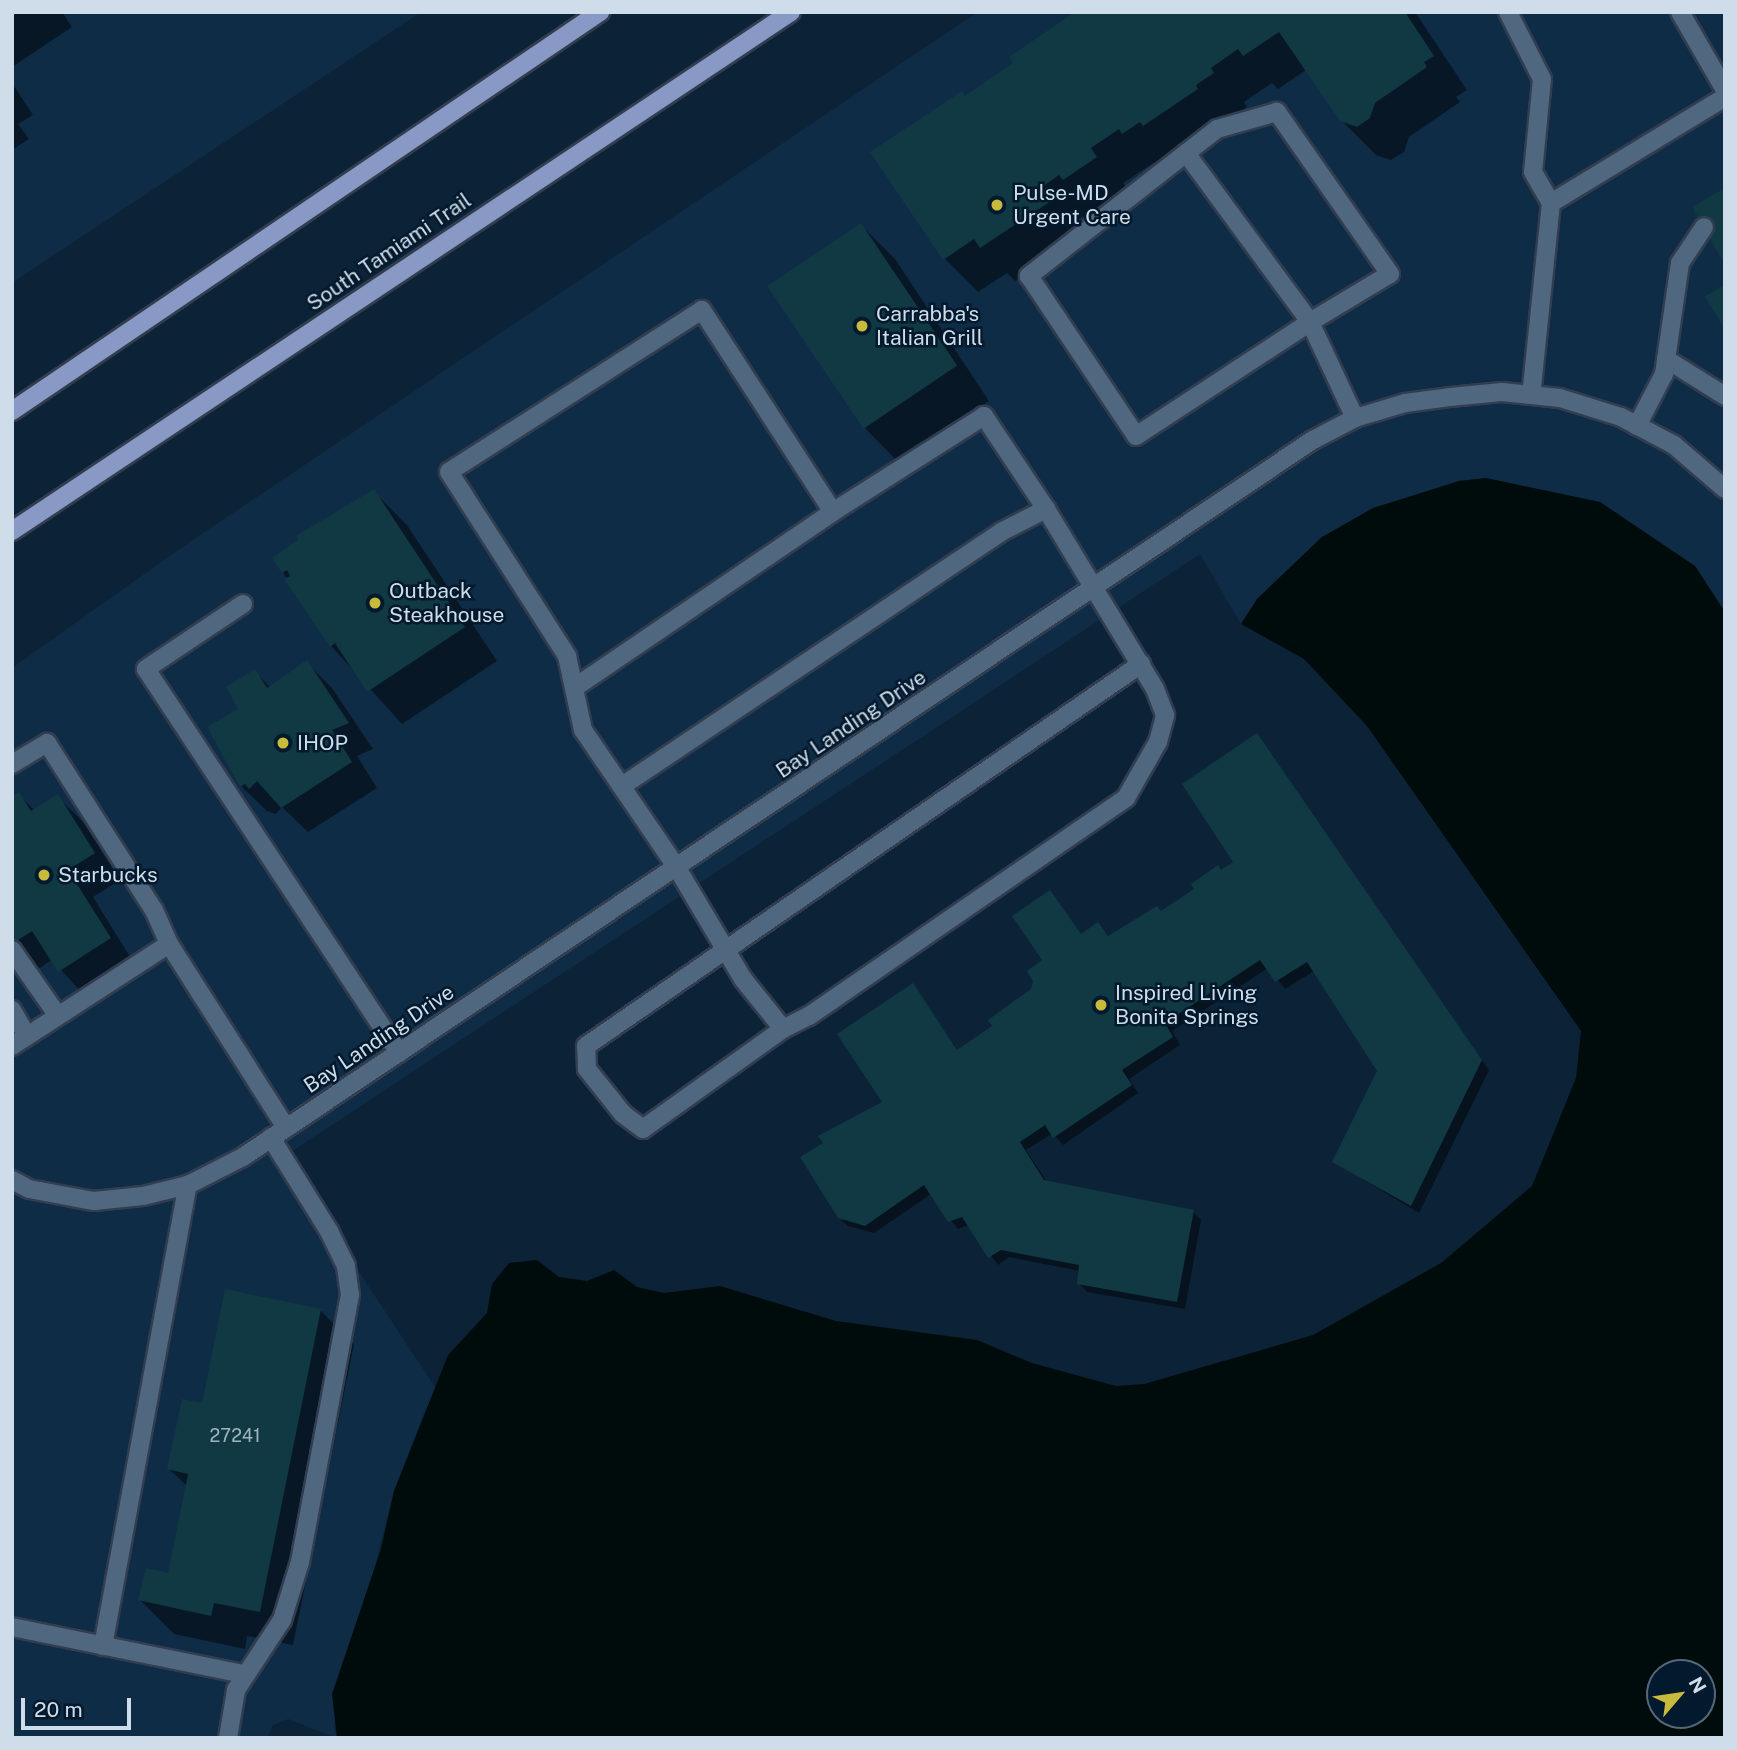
<!DOCTYPE html>
<html>
<head>
<meta charset="utf-8">
<style>
	body { margin:0 }
	#map { position:relative; width:1737px; height:1750px; overflow:hidden; background:#0c2337; font-family:"Public Sans",sans-serif }
	div>[style] { position:absolute }
	[style*='--x'] { left:calc(var(--x)*1px); top:calc(var(--y)*1px); width:calc(var(--w)*1px); rotate:calc(var(--a)*1deg) }
	.built>* { inset:0; background:#0f2c46 }
	.water>* { inset:0; background:#000c0b }
	.shadow>* { inset:0; background:#0007 }
	.building>* { inset:0; background:#103944; transform-origin:0 0 }
	.roads { filter:drop-shadow(2px 0 #323d4f) drop-shadow(-2px 0 #323d4f) drop-shadow(0 2px #323d4f) drop-shadow(0 -2px #323d4f) }
	.service>* { height:18px; margin:-9px; padding:0 9px; transform-origin:9px; border-radius:9px; background:#4f6880 }
	.minor>* { height:18px; margin:-9px; padding:0 9px; transform-origin:9px; border-radius:9px; background:#4f6880 }
	.primary>* { height:18px; margin:-9px; padding:0 9px; transform-origin:9px; border-radius:9px; background:#8999c5 }
	.dots>* { width:19px; height:19px; translate:-50% -50%; box-sizing:border-box; border:4px solid #03192d; border-radius:50% }
	span { translate:-50% -50%; white-space:nowrap; text-align:center; line-height:1.15; -webkit-text-stroke:5px #03192d; paint-order:stroke }
	.number-label { font-size:18px; color:#9fb4c0 }
	.number-label span { -webkit-text-stroke-width:0 }
	.poi-label { font-size:21px; color:#cfddea }
	.left { translate:0 -50%; text-align:left }
	.street-label { font-size:21px; color:#cfddea }
	.frame { position:absolute; inset:0; border:14px solid #cfddea; pointer-events:none }
	.north { position:absolute; left:1646px; top:1659px; width:70px; height:70px; box-sizing:border-box; background:#03192d; border:2px solid #556779; border-radius:50%; rotate:61deg; font-size:19px; font-weight:700; line-height:28px; text-align:center; color:#cfddea }
	.north::after { content:''; display:block; margin:auto; width:24px; height:32px; background:#c8bb3b; clip-path:polygon(50% 0,100% 100%,50% 72%,0 100%) }
	.scale { position:absolute; left:21px; top:1698px; width:110px; height:32px; box-sizing:border-box; border:4px solid #cfddea; border-top:0; padding-left:9px; font-size:21px; line-height:24px; white-space:nowrap; color:#cfddea; -webkit-text-stroke:5px #03192d; paint-order:stroke }
</style>
</head>
<body>
<div id="map">
	<div class="built">
		<i style="clip-path:polygon(12px 12px,421px 12px,12px 283px)"></i>
		<i style="clip-path:polygon(978px 12px,1725px 12px,1725px 612px,1695px 566px,1600px 502px,1486px 478px,1458px 481px,1322px 537px,1257px 599px,1241px 624px,1200px 554px,283px 1157px,437px 1390px,425px 1411px,394px 1491px,334px 1726px,337px 1738px,288px 1719px,273px 1725px,267px 1738px,12px 1738px,12px 668px,181px 548px)"></i>
	</div>
	<div class="water">
		<i style="clip-path:polygon(evenodd,1486px 478px,1600px 502px,1695px 566px,1725px 612px,1725px 1738px,337px 1738px,332px 1694px,381px 1549px,394px 1491px,448px 1355px,487px 1313px,492px 1284px,509px 1263px,537px 1260px,559px 1277px,587px 1281px,614px 1270px,637px 1287px,664px 1293px,720px 1286px,836px 1321px,977px 1340px,1032px 1363px,1116px 1386px,1144px 1384px,1313px 1335px,1441px 1263px,1532px 1186px,1576px 1078px,1581px 1031px,1367px 726px,1304px 659px,1241px 624px,1257px 599px,1322px 537px,1373px 508px,1459px 481px,1486px 478px,1660px 1673px,1702px 1673px,1702px 1715px,1660px 1715px,1660px 1673px)"></i>
	</div>
	<div class="shadow">
		<i style="clip-path:polygon(12px 12px,62px 12px,72px 27px,12px 67px)"></i>
		<i style="clip-path:polygon(1087px 12px,1415px 12px,1467px 90px,1456px 97px,1460px 102px,1409px 137px,1404px 152px,1391px 160px,1376px 155px,1341px 120px,1306px 70px,1278px 89px,1272px 83px,1244px 102px,1247px 107px,1157px 167px,1153px 163px,1123px 183px,1129px 191px,1075px 221px,1084px 235px,1015px 281px,1007px 273px,978px 292px,945px 259px,966px 97px)"></i>
		<i style="clip-path:polygon(12px 83px,33px 115px,18px 124px,29px 139px,12px 150px)"></i>
		<i style="clip-path:polygon(861px 225px,895px 259px,989px 401px,897px 461px,864px 427px,770px 285px)"></i>
		<i style="clip-path:polygon(373px 491px,407px 525px,497px 661px,402px 724px,331px 646px,274px 559px)"></i>
		<i style="clip-path:polygon(307px 663px,332px 688px,373px 749px,357px 756px,377px 788px,308px 832px,282px 807px,276px 814px,267px 811px,241px 786px,240px 710px,254px 671px,271px 688px)"></i>
		<i style="clip-path:polygon(1256px 735px,1489px 1070px,1419px 1213px,1334px 1162px,1379px 1071px,1314px 971px,1285px 989px,1268px 968px,1172px 1031px,1180px 1045px,1129px 1079px,1138px 1093px,1063px 1145px,1053px 1133px,1026px 1150px,1047px 1182px,1193px 1212px,1201px 1220px,1185px 1309px,1087px 1292px,1079px 1283px,1080px 1271px,1009px 1257px,998px 1265px,969px 1225px,958px 1229px,931px 1194px,874px 1233px,848px 1226px,839px 1217px,885px 1102px,912px 985px,958px 1051px,995px 1027px,1033px 991px,1044px 960px,1050px 893px,1082px 936px,1098px 924px,1109px 937px,1161px 912px,1235px 862px)"></i>
		<i style="clip-path:polygon(18px 794px,35px 811px,57px 796px,83px 822px,120px 880px,93px 897px,135px 965px,85px 996px,52px 960px,38px 969px,12px 943px)"></i>
		<i style="clip-path:polygon(320px 1310px,354px 1344px,293px 1645px,247px 1636px,245px 1649px,174px 1634px,140px 1600px,170px 1575px,188px 1487px,169px 1469px,203px 1405px)"></i>
	</div>
	<div class="building">
		<i style="clip-path:polygon(1075px 12px,1405px 12px,1434px 56px,1424px 62px,1427px 67px,1375px 103px,1370px 118px,1357px 127px,1340px 121px,1279px 32px,1243px 56px,1238px 49px,1211px 68px,1214px 73px,1196px 85px,1198px 89px,1143px 126px,1140px 122px,1122px 134px,1119px 129px,1091px 148px,1097px 157px,1063px 180px,1059px 175px,1042px 187px,1051px 201px,980px 248px,974px 239px,943px 260px,870px 152px,962px 91px,965px 96px,1013px 63px,1009px 57px)"></i>
		<i style="clip-path:polygon(1725px 188px,1725px 265px,1692px 207px)"></i>
		<i style="left:861px;top:223px;width:172px;height:113px;rotate:56deg"></i>
		<i style="clip-path:polygon(1725px 285px,1725px 330px,1705px 296px)"></i>
		<i style="clip-path:polygon(374px 489px,465px 627px,367px 692px,335px 643px,330px 647px,284px 579px,290px 576px,287px 570px,282px 573px,272px 558px,298px 540px,296px 536px)"></i>
		<i style="clip-path:polygon(307px 660px,349px 723px,332px 730px,352px 762px,281px 808px,257px 781px,249px 789px,245px 784px,240px 787px,207px 727px,238px 709px,226px 687px,255px 669px,267px 688px)"></i>
		<i style="clip-path:polygon(1257px 733px,1482px 1060px,1411px 1206px,1332px 1162px,1377px 1071px,1307px 962px,1275px 982px,1260px 960px,1165px 1023px,1173px 1037px,1122px 1070px,1132px 1085px,1053px 1138px,1045px 1125px,1020px 1142px,1044px 1180px,1194px 1210px,1177px 1302px,1077px 1284px,1079px 1265px,1001px 1250px,988px 1258px,962px 1217px,948px 1222px,924px 1185px,865px 1226px,838px 1218px,800px 1157px,823px 1143px,818px 1136px,882px 1102px,837px 1034px,913px 983px,957px 1050px,992px 1026px,988px 1020px,1031px 989px,1033px 981px,1027px 971px,1042px 960px,1012px 916px,1050px 890px,1081px 934px,1098px 922px,1108px 936px,1157px 906px,1161px 911px,1194px 889px,1191px 884px,1218px 865px,1221px 870px,1233px 862px,1182px 784px)"></i>
		<i style="clip-path:polygon(19px 792px,31px 811px,58px 794px,95px 853px,68px 870px,111px 938px,58px 972px,32px 931px,12px 944px,12px 796px)"></i>
		<i style="clip-path:polygon(225px 1289px,321px 1309px,260px 1612px,214px 1603px,211px 1616px,138px 1600px,146px 1568px,168px 1573px,188px 1474px,167px 1469px,182px 1399px,202px 1403px)"></i>
	</div>
	<div class="roads">
		<div class="service">
			<i style="--x:1508;--y:12;--w:75;--a:63.1"></i>
			<i style="--x:1542;--y:79;--w:93;--a:95.5"></i>
			<i style="--x:1533;--y:172;--w:36;--a:60"></i>
			<i style="--x:1551;--y:203;--w:193;--a:95.9"></i>
			<i style="--x:1680;--y:12;--w:90;--a:60"></i>
			<i style="--x:1186;--y:153;--w:210;--a:53.7"></i>
			<i style="--x:1310;--y:322;--w:93;--a:-31"></i>
			<i style="--x:1390;--y:274;--w:198;--a:-124.9"></i>
			<i style="--x:1277;--y:112;--w:62;--a:164.2"></i>
			<i style="--x:1217;--y:129;--w:239;--a:142"></i>
			<i style="--x:1029;--y:276;--w:192;--a:56.2"></i>
			<i style="--x:1136;--y:436;--w:208;--a:-33.2"></i>
			<i style="--x:1310;--y:322;--w:106;--a:64.9"></i>
			<i style="--x:1551;--y:203;--w:204;--a:-31.3"></i>
			<i style="--x:1666;--y:359;--w:70;--a:32.1"></i>
			<i style="--x:1637;--y:426;--w:59;--a:-62.6"></i>
			<i style="--x:1664;--y:374;--w:112;--a:-81.8"></i>
			<i style="--x:1680;--y:263;--w:43;--a:-56.3"></i>
			<i style="--x:243;--y:604;--w:117;--a:146.2"></i>
			<i style="--x:146;--y:669;--w:460;--a:56.6"></i>
			<i style="--x:574;--y:688;--w:313;--a:-34.2"></i>
			<i style="--x:833;--y:512;--w:241;--a:-123"></i>
			<i style="--x:702;--y:310;--w:300;--a:147.4"></i>
			<i style="--x:449;--y:472;--w:219;--a:57.3"></i>
			<i style="--x:567;--y:656;--w:76;--a:77.8"></i>
			<i style="--x:583;--y:730;--w:167;--a:55.7"></i>
			<i style="--x:677;--y:868;--w:129;--a:59.3"></i>
			<i style="--x:743;--y:979;--w:64;--a:51.3"></i>
			<i style="--x:783;--y:1029;--w:29;--a:-27"></i>
			<i style="--x:809;--y:1016;--w:385;--a:-34.5"></i>
			<i style="--x:1126;--y:798;--w:64;--a:-60.3"></i>
			<i style="--x:1158;--y:742;--w:28;--a:-75"></i>
			<i style="--x:1165;--y:715;--w:28;--a:-111"></i>
			<i style="--x:1155;--y:689;--w:210;--a:-121.2"></i>
			<i style="--x:12;--y:764;--w:41;--a:-31"></i>
			<i style="--x:47;--y:743;--w:198;--a:57.4"></i>
			<i style="--x:154;--y:910;--w:37;--a:66"></i>
			<i style="--x:622;--y:786;--w:456;--a:-33.8"></i>
			<i style="--x:1001;--y:532;--w:51;--a:-27.1"></i>
			<i style="--x:1046;--y:509;--w:112;--a:-123.7"></i>
			<i style="--x:984;--y:416;--w:179;--a:147.6"></i>
			<i style="--x:12;--y:950;--w:80;--a:55.1"></i>
			<i style="--x:12;--y:1010;--w:30;--a:60"></i>
			<i style="--x:783;--y:1029;--w:172;--a:144.5"></i>
			<i style="--x:643;--y:1129;--w:25;--a:-143"></i>
			<i style="--x:623;--y:1114;--w:58;--a:-128.7"></i>
			<i style="--x:587;--y:1069;--w:23;--a:-92"></i>
			<i style="--x:586;--y:1046;--w:674;--a:-34.54"></i>
			<i style="--x:12;--y:1046;--w:187;--a:-33"></i>
			<i style="--x:169;--y:944;--w:218;--a:57.5"></i>
			<i style="--x:12;--y:1627;--w:237;--a:11.5"></i>
			<i style="--x:103;--y:1646;--w:469;--a:-79.6"></i>
			<i style="--x:228;--y:1738;--w:49;--a:-80.5"></i>
			<i style="--x:236;--y:1690;--w:84;--a:-56.7"></i>
			<i style="--x:282;--y:1620;--w:61;--a:-72.8"></i>
			<i style="--x:300;--y:1562;--w:272;--a:-79.4"></i>
			<i style="--x:350;--y:1295;--w:29;--a:-98"></i>
			<i style="--x:346;--y:1266;--w:39;--a:-116"></i>
			<i style="--x:329;--y:1231;--w:110;--a:-121.9"></i>
		</div>
		<div class="minor">
			<i style="--x:12;--y:1180;--w:19;--a:28"></i>
			<i style="--x:29;--y:1189;--w:66;--a:10.5"></i>
			<i style="--x:94;--y:1201;--w:49;--a:-5.8"></i>
			<i style="--x:143;--y:1196;--w:46;--a:-13.7"></i>
			<i style="--x:188;--y:1185;--w:62;--a:-27"></i>
			<i style="--x:243;--y:1157;--w:1288;--a:-33.83"></i>
			<i style="--x:1313;--y:440;--w:47;--a:-27.6"></i>
			<i style="--x:1355;--y:418;--w:52;--a:-16.7"></i>
			<i style="--x:1405;--y:403;--w:45;--a:-7.6"></i>
			<i style="--x:1450;--y:397;--w:52;--a:-5.5"></i>
			<i style="--x:1502;--y:392;--w:58;--a:5.9"></i>
			<i style="--x:1560;--y:398;--w:64;--a:17.3"></i>
			<i style="--x:1621;--y:417;--w:60;--a:27.8"></i>
			<i style="--x:1674;--y:445;--w:67;--a:40.8"></i>
		</div>
		<div class="primary">
			<i style="--x:12;--y:411;--w:711;--a:-34.16"></i>
			<i style="--x:12;--y:531;--w:936;--a:-33.67"></i>
		</div>
	</div>
	<div class="dots">
		<i style="left:997px;top:205px;background:#c8bb3b"></i>
		<i style="left:862px;top:326px;background:#c8bb3b"></i>
		<i style="left:375px;top:603px;background:#c8bb3b"></i>
		<i style="left:283px;top:743px;background:#c8bb3b"></i>
		<i style="left:44px;top:875px;background:#c8bb3b"></i>
		<i style="left:1101px;top:1005px;background:#c8bb3b"></i>
	</div>
	<div class="number-label">
		<span style="left:235px;top:1436px">27241</span>
	</div>
	<div class="poi-label">
		<span class="left" style="left:1013px;top:205px">Pulse-MD<br>Urgent Care</span>
		<span class="left" style="left:876px;top:326px">Carrabba's<br>Italian Grill</span>
		<span class="left" style="left:389px;top:603px">Outback<br>Steakhouse</span>
		<span class="left" style="left:297px;top:743px">IHOP</span>
		<span class="left" style="left:58px;top:875px">Starbucks</span>
		<span class="left" style="left:1115px;top:1005px">Inspired Living<br>Bonita Springs</span>
	</div>
	<div class="street-label">
		<span style="left:389px;top:252px;rotate:-34deg">South Tamiami Trail</span>
		<span style="left:851px;top:724px;rotate:-34deg">Bay Landing Drive</span>
		<span style="left:379px;top:1039px;rotate:-34deg">Bay Landing Drive</span>
	</div>
	<div class="frame"></div>
	<div class="north">N</div>
	<div class="scale">20 m</div>
</div>
</body>
</html>
